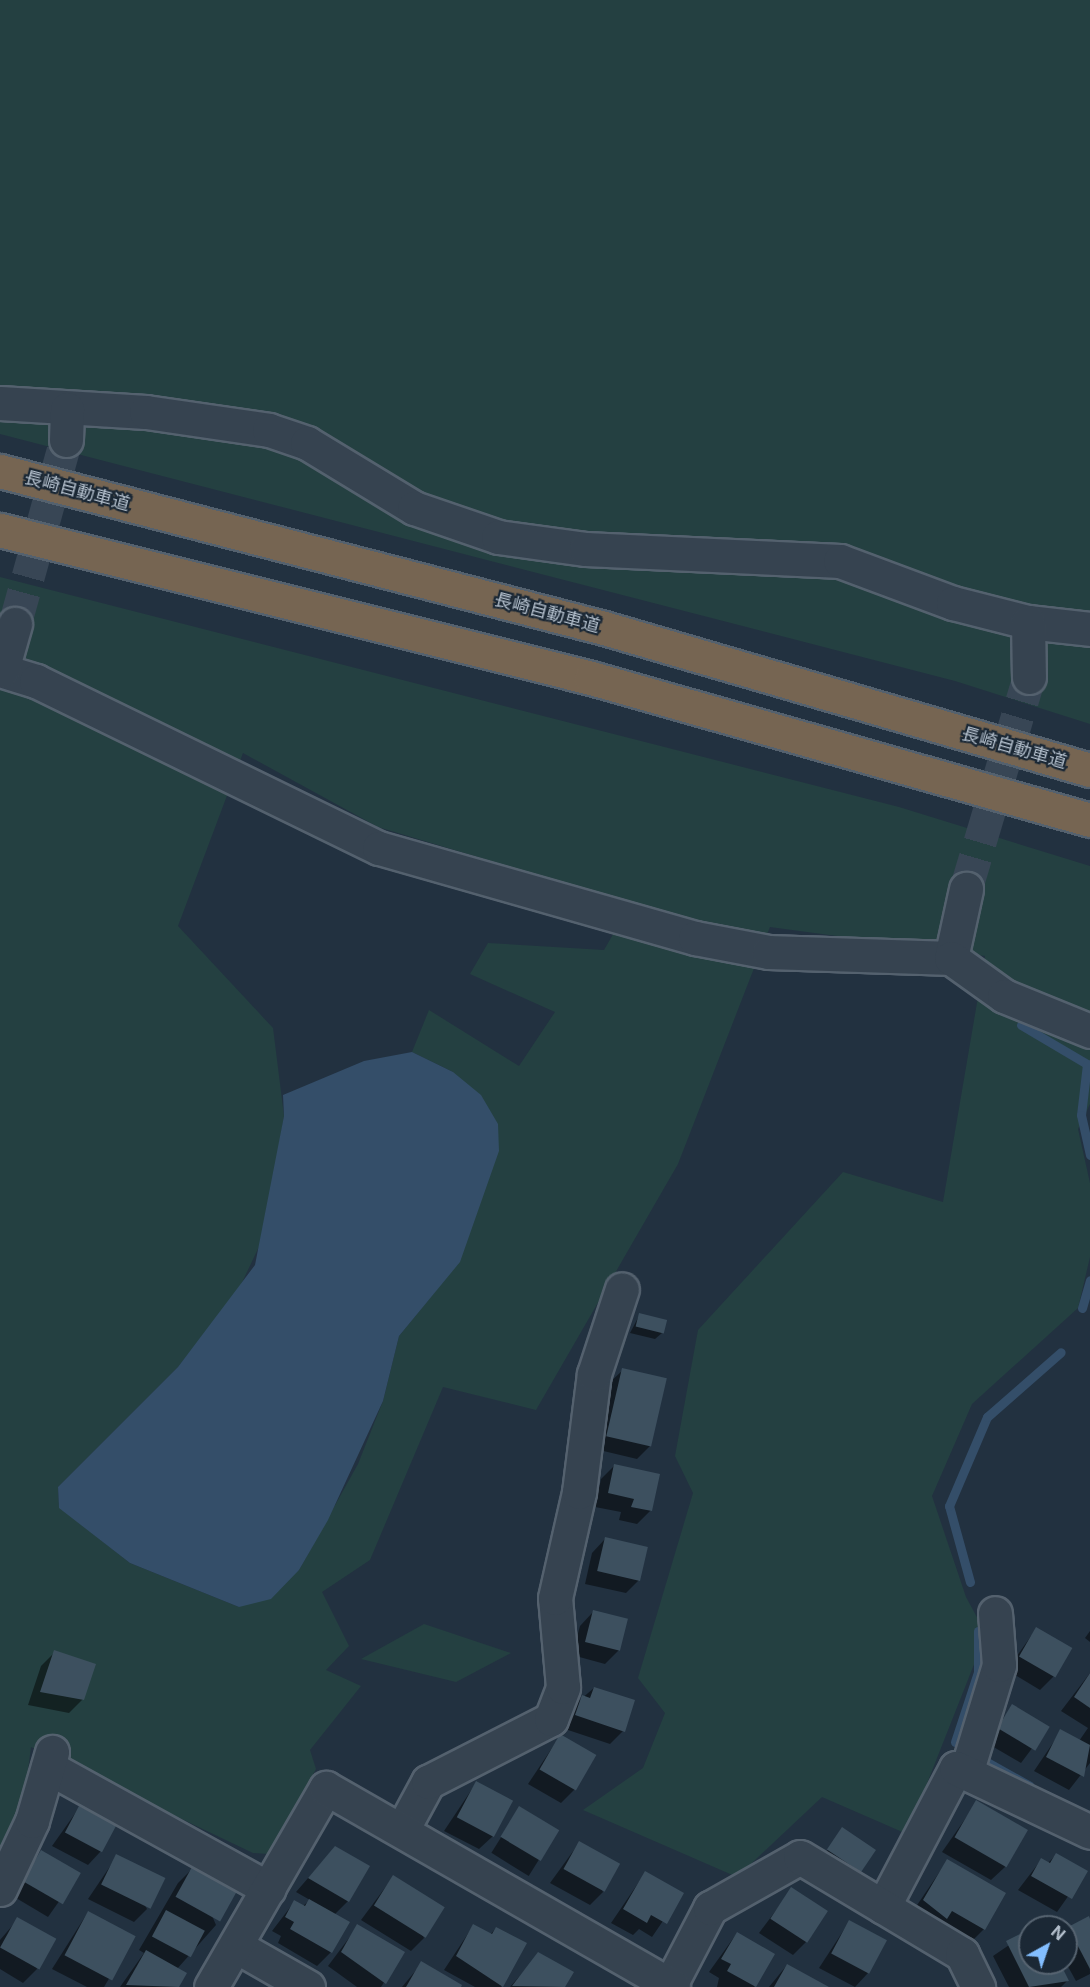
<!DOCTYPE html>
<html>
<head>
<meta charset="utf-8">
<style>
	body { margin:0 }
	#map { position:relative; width:1090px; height:1987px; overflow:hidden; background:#223140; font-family:Inter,"Noto Sans JP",sans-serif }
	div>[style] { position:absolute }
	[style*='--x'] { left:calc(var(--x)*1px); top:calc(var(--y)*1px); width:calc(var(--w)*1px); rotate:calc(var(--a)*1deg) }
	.green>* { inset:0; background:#244041 }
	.water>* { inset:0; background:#344e69 }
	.shadow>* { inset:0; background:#0007; transform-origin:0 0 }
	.stream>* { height:9px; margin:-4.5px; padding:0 4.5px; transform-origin:4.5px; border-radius:4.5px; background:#344e69 }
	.building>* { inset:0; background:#3d505f; transform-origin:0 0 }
	.street-tunnel>* { height:33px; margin-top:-16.5px; transform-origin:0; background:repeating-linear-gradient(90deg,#384655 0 33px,transparent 0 49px) }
	.roads { filter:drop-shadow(2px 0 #54616e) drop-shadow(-2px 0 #54616e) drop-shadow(0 2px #54616e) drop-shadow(0 -2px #54616e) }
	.street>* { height:33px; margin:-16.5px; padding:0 16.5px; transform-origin:16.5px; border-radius:16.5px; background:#364350 }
	.highway>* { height:33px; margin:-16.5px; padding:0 16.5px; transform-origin:16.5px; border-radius:16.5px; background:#766552 }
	span { translate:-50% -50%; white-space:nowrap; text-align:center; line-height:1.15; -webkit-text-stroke:4.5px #1b2835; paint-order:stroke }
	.street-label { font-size:18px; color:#b2becb }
	.north { position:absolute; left:1018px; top:1915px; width:60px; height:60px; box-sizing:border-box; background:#1b2835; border:2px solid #576471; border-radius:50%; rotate:40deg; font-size:16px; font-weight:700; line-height:24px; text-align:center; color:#b2becb }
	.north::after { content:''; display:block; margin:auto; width:21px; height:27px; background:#83beff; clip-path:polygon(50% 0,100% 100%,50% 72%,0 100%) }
</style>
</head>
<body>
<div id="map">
	<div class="green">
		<i style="clip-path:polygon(0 0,1090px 0,1090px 724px,955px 681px,0 434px)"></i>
		<i style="clip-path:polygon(evenodd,0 577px,899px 807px,1090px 866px,1090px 1104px,1078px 1129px,1090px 1183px,1090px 1257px,1078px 1308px,972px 1404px,932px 1496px,966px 1597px,986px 1634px,907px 1834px,822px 1797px,737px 1877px,583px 1810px,643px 1768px,665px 1713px,638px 1678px,693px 1493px,675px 1456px,698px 1330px,843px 1172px,943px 1202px,985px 956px,770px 927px,678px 1164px,536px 1410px,443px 1387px,370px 1560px,322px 1592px,349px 1646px,326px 1670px,361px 1686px,310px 1750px,316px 1769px,269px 1854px,253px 1853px,31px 1747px,23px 1809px,0 1851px,0 577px,243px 753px,378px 827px,631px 903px,604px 950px,488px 943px,470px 974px,555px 1012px,519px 1066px,429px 1010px,412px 1052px,453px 1072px,438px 1288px,399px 1336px,383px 1401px,358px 1464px,299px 1570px,239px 1607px,130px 1563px,59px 1507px,58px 1487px,178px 1367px,238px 1291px,264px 1236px,284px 1116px,273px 1028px,178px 926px,243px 753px)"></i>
		<i style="clip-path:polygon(424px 1624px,511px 1653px,456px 1682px,361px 1659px)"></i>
	</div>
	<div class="water">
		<i style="clip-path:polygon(412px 1052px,453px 1072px,481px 1095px,498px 1124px,499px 1151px,460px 1262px,399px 1336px,383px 1401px,328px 1520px,299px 1570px,271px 1599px,239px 1607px,130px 1563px,59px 1508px,58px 1487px,178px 1367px,255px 1265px,284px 1116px,283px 1095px,364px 1061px)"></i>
	</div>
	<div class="shadow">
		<i style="clip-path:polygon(640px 1314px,662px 1333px,655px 1339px,630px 1333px)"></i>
		<i style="clip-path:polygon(623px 1370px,651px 1445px,637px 1459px,595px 1449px,609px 1383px)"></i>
		<i style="clip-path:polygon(615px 1465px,651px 1510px,637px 1524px,619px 1520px,621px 1512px,595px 1507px,601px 1479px)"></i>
		<i style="clip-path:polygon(605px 1539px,639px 1580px,626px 1593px,585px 1584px,592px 1553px)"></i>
		<i style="clip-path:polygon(593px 1612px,619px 1650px,605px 1664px,572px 1655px,580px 1626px)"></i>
		<i style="clip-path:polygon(1036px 1629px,1054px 1676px,1040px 1690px,1007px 1670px)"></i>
		<i style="clip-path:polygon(1090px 1631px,1090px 1642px,1085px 1638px)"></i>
		<i style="clip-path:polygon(55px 1652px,83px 1699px,69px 1713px,28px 1705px,41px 1666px)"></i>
		<i style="clip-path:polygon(1090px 1673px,1090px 1763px,1069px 1790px,1034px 1771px,1061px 1731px,1079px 1741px,1088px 1728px,1061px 1711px)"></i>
		<i style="clip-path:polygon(594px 1688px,623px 1731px,610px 1744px,562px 1728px,568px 1710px)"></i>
		<i style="clip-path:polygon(1013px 1706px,1048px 1727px,1021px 1763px,985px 1742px)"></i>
		<i style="clip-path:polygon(560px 1736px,575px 1789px,561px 1803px,528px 1784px)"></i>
		<i style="clip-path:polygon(476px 1783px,493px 1836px,479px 1849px,444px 1831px)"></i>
		<i style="clip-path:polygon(977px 1802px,1005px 1867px,991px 1880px,942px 1852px)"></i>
		<i style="left:520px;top:1807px;width:44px;height:54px;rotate:32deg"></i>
		<i style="clip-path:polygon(79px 1808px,101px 1851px,88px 1865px,52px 1846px)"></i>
		<i style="clip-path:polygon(842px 1829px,861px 1871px,855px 1877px,823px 1857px)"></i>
		<i style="clip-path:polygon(579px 1843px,603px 1892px,590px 1905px,550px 1883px)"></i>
		<i style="clip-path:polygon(42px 1852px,79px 1873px,48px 1917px,11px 1895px)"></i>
		<i style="clip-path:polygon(1056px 1855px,1086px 1871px,1057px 1912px,1018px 1890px,1041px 1860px,1048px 1863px)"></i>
		<i style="clip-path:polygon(117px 1856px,147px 1909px,134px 1922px,88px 1899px)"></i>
		<i style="clip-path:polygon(947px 1861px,984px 1929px,970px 1943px,911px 1914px)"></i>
		<i style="clip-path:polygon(322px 1862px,348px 1901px,334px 1915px,331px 1952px,317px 1966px,278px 1943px,281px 1936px,272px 1931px,295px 1901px,303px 1906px,310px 1900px,296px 1892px)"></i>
		<i style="clip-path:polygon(192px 1869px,216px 1925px,177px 1969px,185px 1973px,178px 1987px,120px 1987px,144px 1953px,139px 1950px,178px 1883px)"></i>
		<i style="clip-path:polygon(645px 1873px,682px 1893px,652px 1937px,639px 1929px,633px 1935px,611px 1923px)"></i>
		<i style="clip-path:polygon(393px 1877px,424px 1938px,411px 1951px,361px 1920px)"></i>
		<i style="clip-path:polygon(792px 1889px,806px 1942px,793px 1955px,759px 1933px)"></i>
		<i style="clip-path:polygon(88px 1912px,134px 1937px,104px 1987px,87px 1987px,52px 1969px)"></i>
		<i style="clip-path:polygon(1088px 1918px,1090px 1974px,1076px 1981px,1066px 1963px,1066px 1931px)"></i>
		<i style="clip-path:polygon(18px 1919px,37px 1969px,23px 1983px,0 1969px,0 1940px)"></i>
		<i style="clip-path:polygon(849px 1922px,868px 1973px,855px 1987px,819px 1968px)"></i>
		<i style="clip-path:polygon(358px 1926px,403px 1953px,381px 1987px,357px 1987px,328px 1966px)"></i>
		<i style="clip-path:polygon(473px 1926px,490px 1935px,496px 1928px,524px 1945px,501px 1987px,475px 1987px,444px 1970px)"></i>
		<i style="clip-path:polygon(1030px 1931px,1030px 1963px,1058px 1963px,1067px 1981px,1061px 1987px,1009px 1987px,993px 1956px)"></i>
		<i style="clip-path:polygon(737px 1933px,773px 1955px,754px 1987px,717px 1987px,719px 1978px,709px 1972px)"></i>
		<i style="clip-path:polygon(539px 1954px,572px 1973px,564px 1987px,510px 1987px)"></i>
		<i style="clip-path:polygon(422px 1963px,459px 1987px,402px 1987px)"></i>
		<i style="clip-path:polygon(787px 1965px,826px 1987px,769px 1987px)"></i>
	</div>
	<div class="stream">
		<i style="--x:1021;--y:1025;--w:77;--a:30.6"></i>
		<i style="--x:1087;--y:1064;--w:51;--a:96.7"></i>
		<i style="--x:1081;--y:1115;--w:41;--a:77.3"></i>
		<i style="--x:1082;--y:1308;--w:29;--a:-74"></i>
		<i style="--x:970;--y:1582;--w:79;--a:-105.4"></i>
		<i style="--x:949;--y:1506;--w:97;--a:-66.9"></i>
		<i style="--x:987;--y:1417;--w:98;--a:-41.3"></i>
		<i style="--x:955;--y:1742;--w:74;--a:-71.8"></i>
		<i style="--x:978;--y:1672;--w:41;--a:-90"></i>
		<i style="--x:985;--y:1761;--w:51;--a:29.1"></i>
	</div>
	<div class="building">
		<i style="left:639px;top:1313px;width:29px;height:14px;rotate:14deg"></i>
		<i style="left:622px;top:1368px;width:46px;height:70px;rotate:13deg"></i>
		<i style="clip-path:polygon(614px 1464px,660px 1474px,652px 1511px,631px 1507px,634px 1499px,608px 1493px)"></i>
		<i style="left:605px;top:1537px;width:44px;height:35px;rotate:13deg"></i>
		<i style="left:593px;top:1610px;width:36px;height:33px;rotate:14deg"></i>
		<i style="left:1036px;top:1627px;width:42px;height:34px;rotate:30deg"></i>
		<i style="clip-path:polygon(54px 1650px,96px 1664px,84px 1700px,40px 1692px)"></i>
		<i style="clip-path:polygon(1090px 1673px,1090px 1708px,1074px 1697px)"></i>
		<i style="clip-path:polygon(594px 1687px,635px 1700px,625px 1732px,575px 1715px,582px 1695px,590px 1698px)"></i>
		<i style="left:1012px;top:1704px;width:44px;height:28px;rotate:31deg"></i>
		<i style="clip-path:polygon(1060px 1729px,1090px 1745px,1084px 1777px,1046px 1757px)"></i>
		<i style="left:560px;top:1734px;width:42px;height:41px;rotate:30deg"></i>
		<i style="left:476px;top:1781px;width:42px;height:41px;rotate:28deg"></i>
		<i style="left:976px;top:1800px;width:60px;height:43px;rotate:30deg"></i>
		<i style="left:79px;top:1806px;width:42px;height:30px;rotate:28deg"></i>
		<i style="left:519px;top:1806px;width:47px;height:36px;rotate:31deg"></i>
		<i style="left:842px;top:1827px;width:41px;height:27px;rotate:34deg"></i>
		<i style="left:579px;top:1841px;width:47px;height:32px;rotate:29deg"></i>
		<i style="clip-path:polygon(335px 1846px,370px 1866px,349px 1902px,308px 1878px)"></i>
		<i style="left:41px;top:1850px;width:46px;height:36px;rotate:30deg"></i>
		<i style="clip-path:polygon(1056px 1853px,1088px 1871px,1072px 1899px,1031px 1876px,1041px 1858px,1050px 1863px)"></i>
		<i style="left:116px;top:1854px;width:55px;height:34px;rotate:26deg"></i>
		<i style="clip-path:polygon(947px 1859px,1006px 1893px,985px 1930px,952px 1911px,947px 1919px,923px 1900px)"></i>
		<i style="left:192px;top:1867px;width:51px;height:34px;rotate:29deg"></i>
		<i style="clip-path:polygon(645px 1871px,684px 1893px,667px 1924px,651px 1915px,647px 1923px,623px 1909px)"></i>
		<i style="left:393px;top:1875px;width:61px;height:36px;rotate:32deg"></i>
		<i style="left:791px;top:1887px;width:44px;height:38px;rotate:33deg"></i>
		<i style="clip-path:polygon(309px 1899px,350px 1922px,332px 1953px,290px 1929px,294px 1922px,285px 1917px,294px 1900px,305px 1906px)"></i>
		<i style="left:166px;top:1910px;width:44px;height:30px;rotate:28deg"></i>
		<i style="left:88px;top:1911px;width:54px;height:50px;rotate:28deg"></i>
		<i style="clip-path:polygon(1089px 1916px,1090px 1919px,1090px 1969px,1068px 1927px)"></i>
		<i style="left:17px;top:1917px;width:45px;height:35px;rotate:29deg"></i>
		<i style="left:849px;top:1920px;width:43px;height:38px;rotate:28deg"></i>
		<i style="clip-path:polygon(357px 1924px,405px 1952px,386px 1984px,341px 1952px)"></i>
		<i style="clip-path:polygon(473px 1924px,492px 1934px,496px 1927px,527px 1943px,503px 1987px,456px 1956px)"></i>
		<i style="clip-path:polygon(1030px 1929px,1030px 1963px,1060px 1963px,1069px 1981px,1029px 1987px,1006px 1941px)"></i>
		<i style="clip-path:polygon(737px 1932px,775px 1954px,756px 1987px,727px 1971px,731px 1964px,721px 1959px)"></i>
		<i style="clip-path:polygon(146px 1950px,187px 1973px,179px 1987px,126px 1985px)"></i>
		<i style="clip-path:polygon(538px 1952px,574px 1972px,565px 1987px,512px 1986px)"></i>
		<i style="clip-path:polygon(421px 1961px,462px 1985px,461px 1987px,406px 1987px)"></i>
		<i style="clip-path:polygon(787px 1964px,829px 1987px,774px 1987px)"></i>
	</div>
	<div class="street-tunnel">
		<i style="--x:15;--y:624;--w:191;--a:-74.5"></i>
		<i style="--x:966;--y:889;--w:221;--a:-73.4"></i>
	</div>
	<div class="roads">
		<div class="street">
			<i style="--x:0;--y:403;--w:146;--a:3.5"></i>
			<i style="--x:146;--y:412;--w:124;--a:8.3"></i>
			<i style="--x:269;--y:430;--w:40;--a:18.9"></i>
			<i style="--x:307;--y:443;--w:125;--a:31.3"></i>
			<i style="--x:414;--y:508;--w:89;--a:19"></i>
			<i style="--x:498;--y:537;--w:89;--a:7.8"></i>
			<i style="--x:586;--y:549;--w:254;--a:2.7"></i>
			<i style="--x:840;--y:561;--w:121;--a:20.4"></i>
			<i style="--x:953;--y:603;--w:77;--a:14.2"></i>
			<i style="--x:1028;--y:622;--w:62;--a:6.4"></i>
			<i style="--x:66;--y:440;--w:31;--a:-88"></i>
			<i style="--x:1028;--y:622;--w:55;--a:89"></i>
			<i style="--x:0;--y:670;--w:38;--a:17"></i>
			<i style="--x:36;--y:681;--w:381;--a:26"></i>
			<i style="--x:379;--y:848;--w:329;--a:15.9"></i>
			<i style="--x:695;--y:938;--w:75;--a:10.7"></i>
			<i style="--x:769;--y:952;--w:182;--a:1.9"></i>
			<i style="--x:951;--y:958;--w:71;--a:-77.7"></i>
			<i style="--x:2;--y:670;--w:48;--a:-74.2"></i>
			<i style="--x:951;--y:958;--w:65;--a:35.6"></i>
			<i style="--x:1004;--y:996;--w:93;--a:22.1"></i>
			<i style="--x:48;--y:1767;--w:252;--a:28.9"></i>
			<i style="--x:966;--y:1773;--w:113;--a:-73"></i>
			<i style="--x:999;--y:1665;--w:52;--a:-94.4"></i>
			<i style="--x:402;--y:1830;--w:55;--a:-61.6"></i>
			<i style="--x:428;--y:1782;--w:138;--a:-27.1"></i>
			<i style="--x:551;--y:1719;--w:34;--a:-69"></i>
			<i style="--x:563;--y:1687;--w:89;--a:-95.1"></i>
			<i style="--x:555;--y:1598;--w:109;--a:-77.2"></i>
			<i style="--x:579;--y:1492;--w:119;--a:-82.8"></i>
			<i style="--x:594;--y:1374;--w:89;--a:-71.8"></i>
			<i style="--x:0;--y:1889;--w:75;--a:-64.8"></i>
			<i style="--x:32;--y:1821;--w:72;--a:-73.8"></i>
			<i style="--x:883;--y:1907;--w:157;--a:-62.3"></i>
			<i style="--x:956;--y:1768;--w:148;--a:25.5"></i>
			<i style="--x:236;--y:1946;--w:83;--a:29.7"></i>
			<i style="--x:670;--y:1985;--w:87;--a:-62.5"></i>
			<i style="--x:710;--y:1908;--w:103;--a:-29.5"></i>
			<i style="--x:800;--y:1857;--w:189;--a:30.9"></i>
			<i style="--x:962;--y:1954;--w:37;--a:64"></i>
			<i style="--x:211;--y:1987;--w:230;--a:-60"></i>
			<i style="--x:326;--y:1788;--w:400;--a:29.8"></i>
		</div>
		<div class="highway">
			<i style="--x:0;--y:471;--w:624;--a:14.57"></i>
			<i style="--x:604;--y:628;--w:506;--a:16.29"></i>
			<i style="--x:0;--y:530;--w:609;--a:14.06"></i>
			<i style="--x:591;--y:678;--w:519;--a:15.88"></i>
		</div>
	</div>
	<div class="street-label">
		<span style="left:77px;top:491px;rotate:15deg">長崎自動車道</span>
		<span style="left:547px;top:613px;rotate:15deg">長崎自動車道</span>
		<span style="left:1014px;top:748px;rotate:16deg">長崎自動車道</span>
	</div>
	<div class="north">N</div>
</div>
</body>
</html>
